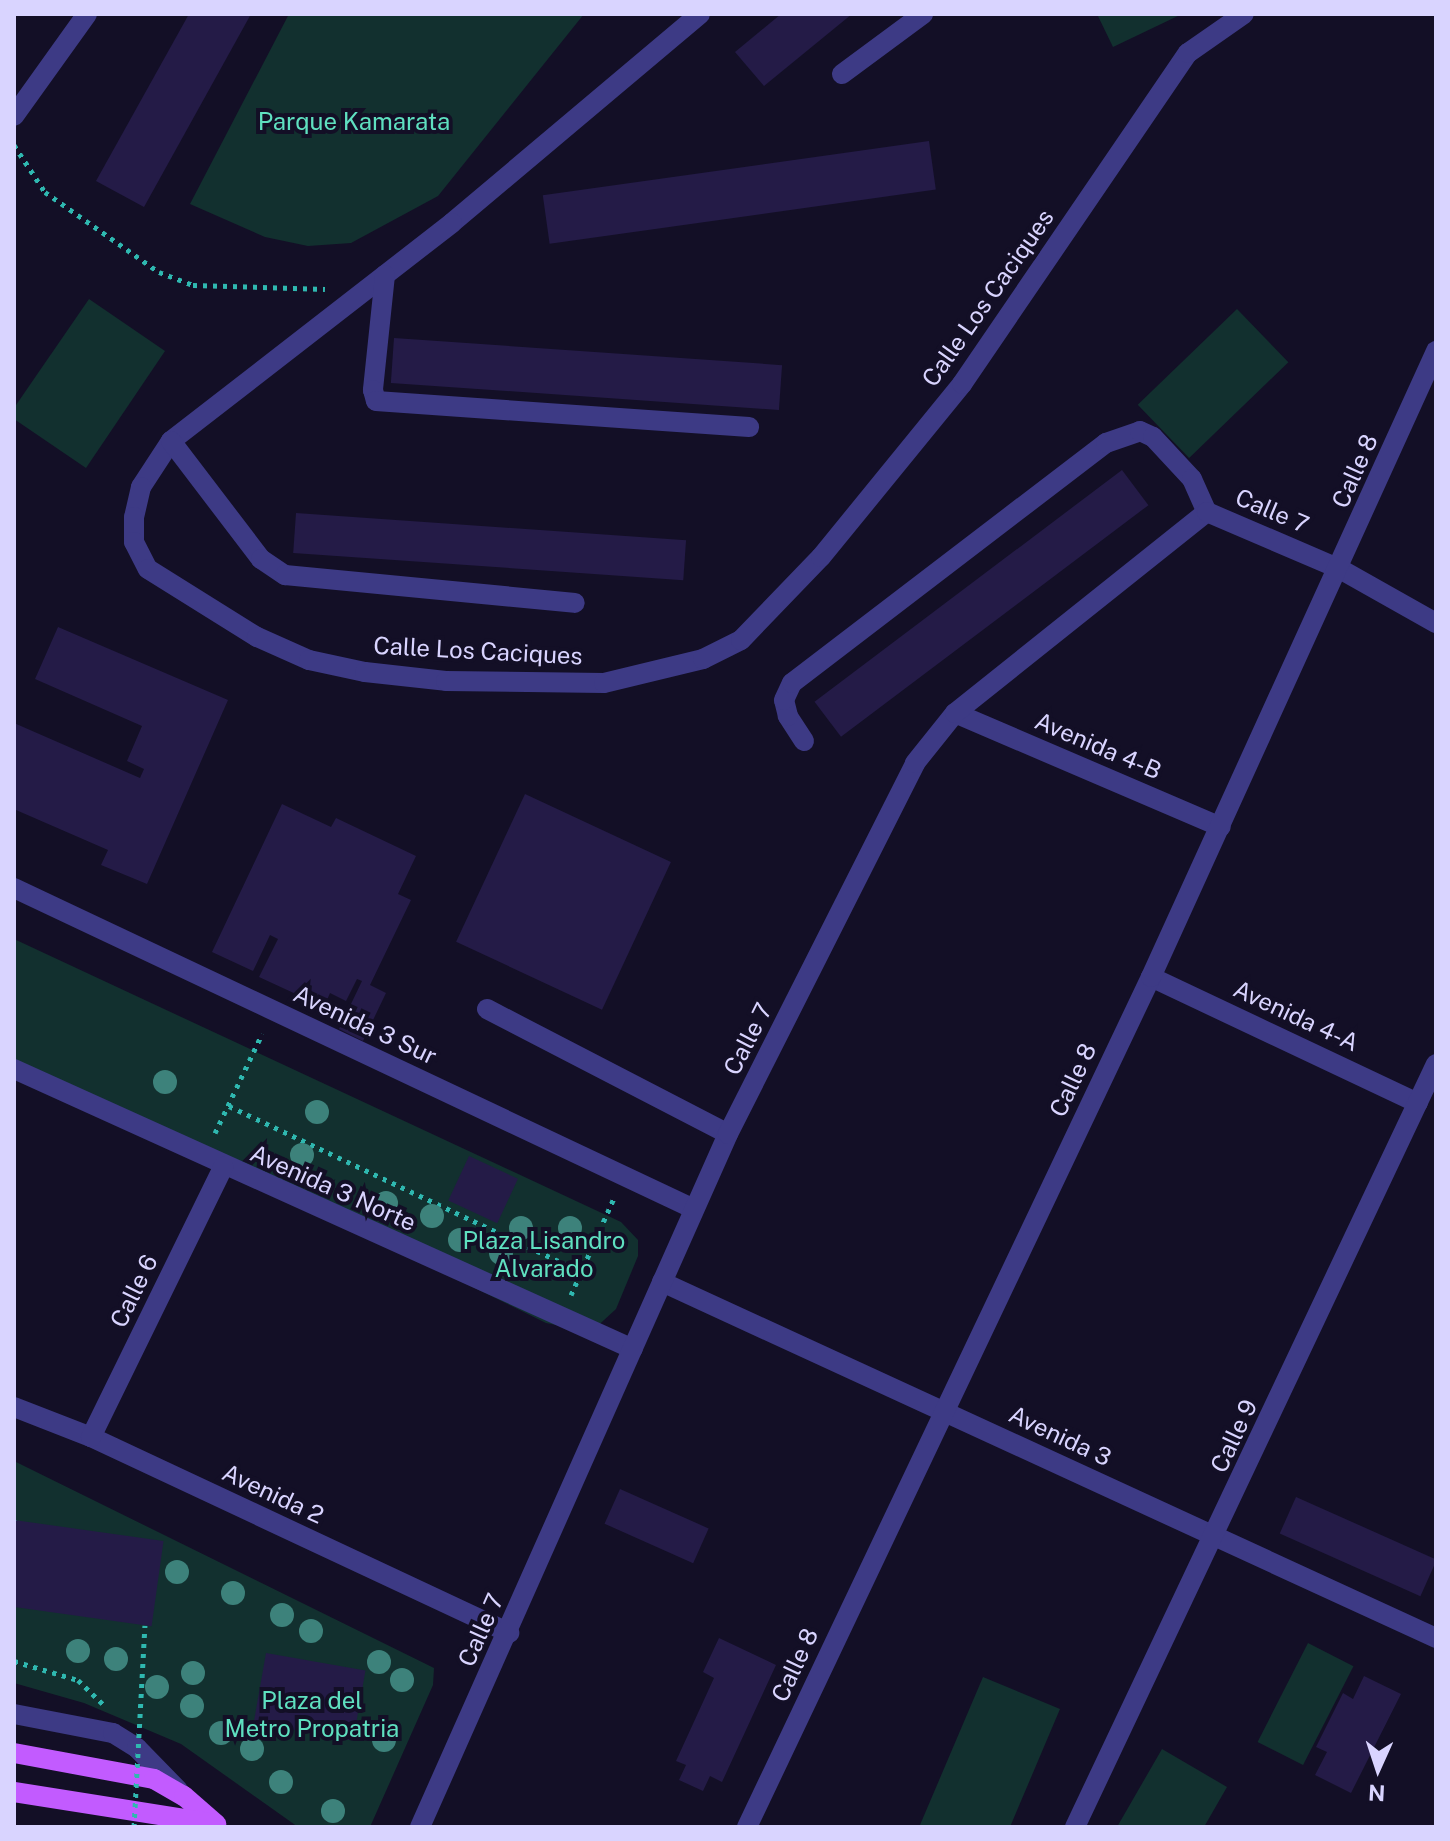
<!DOCTYPE html>
<html>
<head>
<meta charset="utf-8">
<style>
	body { margin:0 }
	#map { position:relative; width:1450px; height:1841px; overflow:hidden; background:#130f26; font-family:"Public Sans",sans-serif }
	div>[style] { position:absolute }
	[style*='--x'] { left:calc(var(--x)*1px); top:calc(var(--y)*1px); width:calc(var(--w)*1px); rotate:calc(var(--a)*1deg) }
	.green>* { inset:0; background:#12302f; transform-origin:0 0 }
	.building>* { inset:0; background:#241b47; transform-origin:0 0 }
	.path>* { height:5px; margin-top:-2.5px; transform-origin:0; background:repeating-linear-gradient(90deg,#2fb8b0 0 4px,transparent 0 10px) }
	.minor>* { height:20px; margin:-10px; padding:0 10px; transform-origin:10px; border-radius:10px; background:#3d3a85 }
	.major>* { height:20px; margin:-10px; padding:0 10px; transform-origin:10px; border-radius:10px; background:#c25bff }
	.path-bridge>* { height:5px; margin-top:-2.5px; transform-origin:0; background:repeating-linear-gradient(90deg,#2fb8b0 0 4px,transparent 0 10px) }
	.trees>* { width:24px; height:24px; margin:-12px; border-radius:50%; background:#3d827b }
	span { translate:-50% -50%; white-space:nowrap; text-align:center; line-height:1.15; -webkit-text-stroke:8px #130f26; paint-order:stroke }
	.park-label { font-size:24px; color:#5fe0c0 }
	.street-label { font-size:24px; color:#d9d4ff }
	.frame { position:absolute; inset:0; border:16px solid #d9d4ff; pointer-events:none }
	.north { position:absolute; left:1338px; top:1729px; width:80px; height:80px; -webkit-text-stroke:6px #130f26; paint-order:stroke; rotate:183deg; font-size:22px; font-weight:700; line-height:32px; text-align:center; color:#d9d4ff }
	.north::after { content:''; display:block; margin:auto; width:28px; height:36px; background:#d9d4ff; clip-path:polygon(50% 0,100% 100%,50% 72%,0 100%) }
</style>
</head>
<body>
<div id="map">
	<div class="green">
		<i style="clip-path:polygon(289px 14px,584px 14px,438px 196px,351px 243px,308px 246px,265px 237px,190px 204px)"></i>
		<i style="clip-path:polygon(1097px 14px,1182px 14px,1113px 47px)"></i>
		<i style="clip-path:polygon(89px 299px,165px 351px,86px 468px,14px 419px,14px 408px)"></i>
		<i style="left:1237px;top:309px;width:74px;height:138px;rotate:46deg"></i>
		<i style="clip-path:polygon(14px 939px,621px 1222px,638px 1240px,638px 1256px,616px 1309px,591px 1332px,546px 1323px,14px 1062px)"></i>
		<i style="clip-path:polygon(14px 1461px,434px 1668px,433px 1685px,370px 1827px,298px 1827px,181px 1744px,84px 1703px,14px 1683px)"></i>
		<i style="left:1308px;top:1643px;width:51px;height:111px;rotate:27deg"></i>
		<i style="clip-path:polygon(983px 1677px,1060px 1709px,1010px 1827px,925px 1827px,920px 1825px)"></i>
		<i style="clip-path:polygon(1162px 1749px,1227px 1787px,1204px 1827px,1117px 1827px)"></i>
	</div>
	<div class="building">
		<i style="clip-path:polygon(189px 14px,251px 14px,144px 207px,96px 181px)"></i>
		<i style="clip-path:polygon(781px 14px,852px 14px,764px 86px,735px 52px)"></i>
		<i style="left:929px;top:141px;width:49px;height:390px;rotate:82deg"></i>
		<i style="left:394px;top:338px;width:389px;height:45px;rotate:4deg"></i>
		<i style="left:1122px;top:470px;width:44px;height:385px;rotate:53deg"></i>
		<i style="left:296px;top:513px;width:391px;height:40px;rotate:4deg"></i>
		<i style="clip-path:polygon(58px 627px,228px 700px,147px 884px,101px 865px,108px 850px,16px 810px,14px 815px,14px 723px,140px 778px,144px 769px,127px 761px,142px 726px,35px 679px)"></i>
		<i style="left:525px;top:794px;width:161px;height:163px;rotate:25deg"></i>
		<i style="clip-path:polygon(282px 804px,331px 827px,336px 818px,416px 856px,398px 894px,411px 900px,370px 985px,386px 993px,363px 1041px,339px 1029px,362px 981px,357px 979px,346px 1001px,330px 993px,324px 1007px,259px 977px,278px 939px,270px 935px,253px 971px,212px 952px)"></i>
		<i style="left:469px;top:1156px;width:54px;height:49px;rotate:25deg"></i>
		<i style="left:620px;top:1489px;width:97px;height:38px;rotate:24deg"></i>
		<i style="left:1296px;top:1497px;width:154px;height:40px;rotate:24deg"></i>
		<i style="left:14px;top:1520px;width:151px;height:86px;rotate:8deg"></i>
		<i style="clip-path:polygon(719px 1638px,776px 1665px,722px 1782px,710px 1776px,703px 1791px,679px 1780px,686px 1765px,676px 1761px,714px 1678px,703px 1672px)"></i>
		<i style="left:266px;top:1653px;width:101px;height:71px;rotate:10deg"></i>
		<i style="clip-path:polygon(1364px 1676px,1401px 1694px,1351px 1793px,1315px 1775px,1327px 1752px,1316px 1747px,1343px 1693px,1353px 1699px)"></i>
	</div>
	<div class="path">
		<i style="--x:14;--y:145;--w:56;--a:56.6"></i>
		<i style="--x:45;--y:192;--w:139;--a:35.1"></i>
		<i style="--x:159;--y:272;--w:36;--a:21"></i>
		<i style="--x:193;--y:285;--w:132;--a:1.7"></i>
		<i style="--x:229;--y:1106;--w:390;--a:25.2"></i>
		<i style="--x:215;--y:1133;--w:110;--a:-64.6"></i>
		<i style="--x:571;--y:1295;--w:106;--a:-66.1"></i>
		<i style="--x:14;--y:1519;--w:1;--a:90"></i>
		<i style="--x:14;--y:1661;--w:67;--a:16.5"></i>
		<i style="--x:78;--y:1680;--w:36;--a:44"></i>
	</div>
	<div class="minor">
		<i style="--x:700;--y:14;--w:324;--a:139.9"></i>
		<i style="--x:452;--y:223;--w:356;--a:142.2"></i>
		<i style="--x:171;--y:441;--w:55;--a:123.1"></i>
		<i style="--x:141;--y:487;--w:31;--a:103"></i>
		<i style="--x:134;--y:517;--w:25;--a:90"></i>
		<i style="--x:134;--y:542;--w:30;--a:63"></i>
		<i style="--x:148;--y:569;--w:128;--a:32"></i>
		<i style="--x:257;--y:637;--w:57;--a:23.9"></i>
		<i style="--x:309;--y:660;--w:57;--a:12.1"></i>
		<i style="--x:365;--y:672;--w:81;--a:6.3"></i>
		<i style="--x:446;--y:681;--w:158;--a:0.7"></i>
		<i style="--x:604;--y:683;--w:102;--a:-13.6"></i>
		<i style="--x:703;--y:659;--w:42;--a:-26.6"></i>
		<i style="--x:741;--y:640;--w:115;--a:-46.1"></i>
		<i style="--x:821;--y:557;--w:223;--a:-50.8"></i>
		<i style="--x:962;--y:384;--w:401;--a:-55.7"></i>
		<i style="--x:1188;--y:53;--w:68;--a:-34.9"></i>
		<i style="--x:842;--y:74;--w:101;--a:-36.5"></i>
		<i style="--x:14;--y:116;--w:125;--a:-54.4"></i>
		<i style="--x:385;--y:275;--w:116;--a:96"></i>
		<i style="--x:373;--y:390;--w:11;--a:75"></i>
		<i style="--x:376;--y:401;--w:374;--a:4"></i>
		<i style="--x:171;--y:441;--w:148;--a:52.7"></i>
		<i style="--x:261;--y:559;--w:29;--a:34"></i>
		<i style="--x:285;--y:575;--w:291;--a:5.5"></i>
		<i style="--x:955;--y:713;--w:289;--a:23.2"></i>
		<i style="--x:804;--y:741;--w:30;--a:-123"></i>
		<i style="--x:788;--y:716;--w:16;--a:-104"></i>
		<i style="--x:784;--y:700;--w:19;--a:-65"></i>
		<i style="--x:792;--y:683;--w:395;--a:-37.4"></i>
		<i style="--x:1106;--y:443;--w:36;--a:-19"></i>
		<i style="--x:1140;--y:431;--w:14;--a:25"></i>
		<i style="--x:1153;--y:437;--w:57;--a:47.1"></i>
		<i style="--x:1192;--y:479;--w:36;--a:66"></i>
		<i style="--x:14;--y:888;--w:752;--a:25.27"></i>
		<i style="--x:1151;--y:977;--w:295;--a:25.3"></i>
		<i style="--x:487;--y:1009;--w:271;--a:27.4"></i>
		<i style="--x:14;--y:1069;--w:679;--a:24.34"></i>
		<i style="--x:662;--y:1282;--w:852;--a:24.7"></i>
		<i style="--x:14;--y:1407;--w:83;--a:21.3"></i>
		<i style="--x:91;--y:1437;--w:462;--a:25.1"></i>
		<i style="--x:91;--y:1437;--w:301;--a:-63.9"></i>
		<i style="--x:14;--y:1714;--w:101;--a:10.9"></i>
		<i style="--x:113;--y:1733;--w:28;--a:32"></i>
		<i style="--x:137;--y:1748;--w:59;--a:45.7"></i>
		<i style="--x:420;--y:1827;--w:758;--a:-66.04"></i>
		<i style="--x:728;--y:1134;--w:415;--a:-63.2"></i>
		<i style="--x:915;--y:763;--w:64;--a:-51.3"></i>
		<i style="--x:955;--y:713;--w:322;--a:-38.6"></i>
		<i style="--x:1207;--y:512;--w:145;--a:23.2"></i>
		<i style="--x:1340;--y:569;--w:110;--a:29.4"></i>
		<i style="--x:747;--y:1827;--w:941;--a:-64.58"></i>
		<i style="--x:1151;--y:977;--w:688;--a:-65.52"></i>
		<i style="--x:1075;--y:1827;--w:844;--a:-64.68"></i>
	</div>
	<div class="major">
		<i style="--x:14;--y:1753;--w:142;--a:10.5"></i>
		<i style="--x:154;--y:1779;--w:34;--a:30"></i>
		<i style="--x:184;--y:1796;--w:43;--a:41.2"></i>
		<i style="--x:14;--y:1792;--w:204;--a:9"></i>
	</div>
	<div class="path-bridge">
		<i style="--x:134;--y:1827;--w:202;--a:-86.9"></i>
	</div>
	<div class="trees">
		<i style="left:165px;top:1082px"></i>
		<i style="left:317px;top:1112px"></i>
		<i style="left:302px;top:1155px"></i>
		<i style="left:386px;top:1203px"></i>
		<i style="left:432px;top:1216px"></i>
		<i style="left:521px;top:1228px"></i>
		<i style="left:570px;top:1228px"></i>
		<i style="left:460px;top:1240px"></i>
		<i style="left:501px;top:1253px"></i>
		<i style="left:177px;top:1572px"></i>
		<i style="left:233px;top:1593px"></i>
		<i style="left:282px;top:1615px"></i>
		<i style="left:311px;top:1631px"></i>
		<i style="left:78px;top:1651px"></i>
		<i style="left:116px;top:1659px"></i>
		<i style="left:379px;top:1662px"></i>
		<i style="left:193px;top:1673px"></i>
		<i style="left:402px;top:1680px"></i>
		<i style="left:157px;top:1687px"></i>
		<i style="left:192px;top:1706px"></i>
		<i style="left:221px;top:1733px"></i>
		<i style="left:384px;top:1740px"></i>
		<i style="left:252px;top:1749px"></i>
		<i style="left:281px;top:1782px"></i>
		<i style="left:333px;top:1811px"></i>
	</div>
	<div class="park-label">
		<span style="left:354px;top:122px">Parque Kamarata</span>
		<span style="left:544px;top:1255px">Plaza Lisandro<br>Alvarado</span>
		<span style="left:312px;top:1715px">Plaza del<br>Metro Propatria</span>
	</div>
	<div class="street-label">
		<span style="left:988px;top:298px;rotate:-55deg">Calle Los Caciques</span>
		<span style="left:1355px;top:471px;rotate:-66deg">Calle 8</span>
		<span style="left:1272px;top:511px;rotate:23deg">Calle 7</span>
		<span style="left:478px;top:651px;rotate:3deg">Calle Los Caciques</span>
		<span style="left:1098px;top:746px;rotate:23deg">Avenida 4-B</span>
		<span style="left:1296px;top:1016px;rotate:25deg">Avenida 4-A</span>
		<span style="left:365px;top:1025px;rotate:25deg">Avenida 3 Sur</span>
		<span style="left:748px;top:1039px;rotate:-63deg">Calle 7</span>
		<span style="left:1073px;top:1080px;rotate:-65deg">Calle 8</span>
		<span style="left:333px;top:1188px;rotate:24deg">Avenida 3 Norte</span>
		<span style="left:134px;top:1291px;rotate:-64deg">Calle 6</span>
		<span style="left:1060px;top:1436px;rotate:25deg">Avenida 3</span>
		<span style="left:1234px;top:1436px;rotate:-65deg">Calle 9</span>
		<span style="left:273px;top:1494px;rotate:25deg">Avenida 2</span>
		<span style="left:481px;top:1630px;rotate:-66deg">Calle 7</span>
		<span style="left:795px;top:1665px;rotate:-65deg">Calle 8</span>
	</div>
	<div class="frame"></div>
	<div class="north">N</div>
</div>
</body>
</html>
